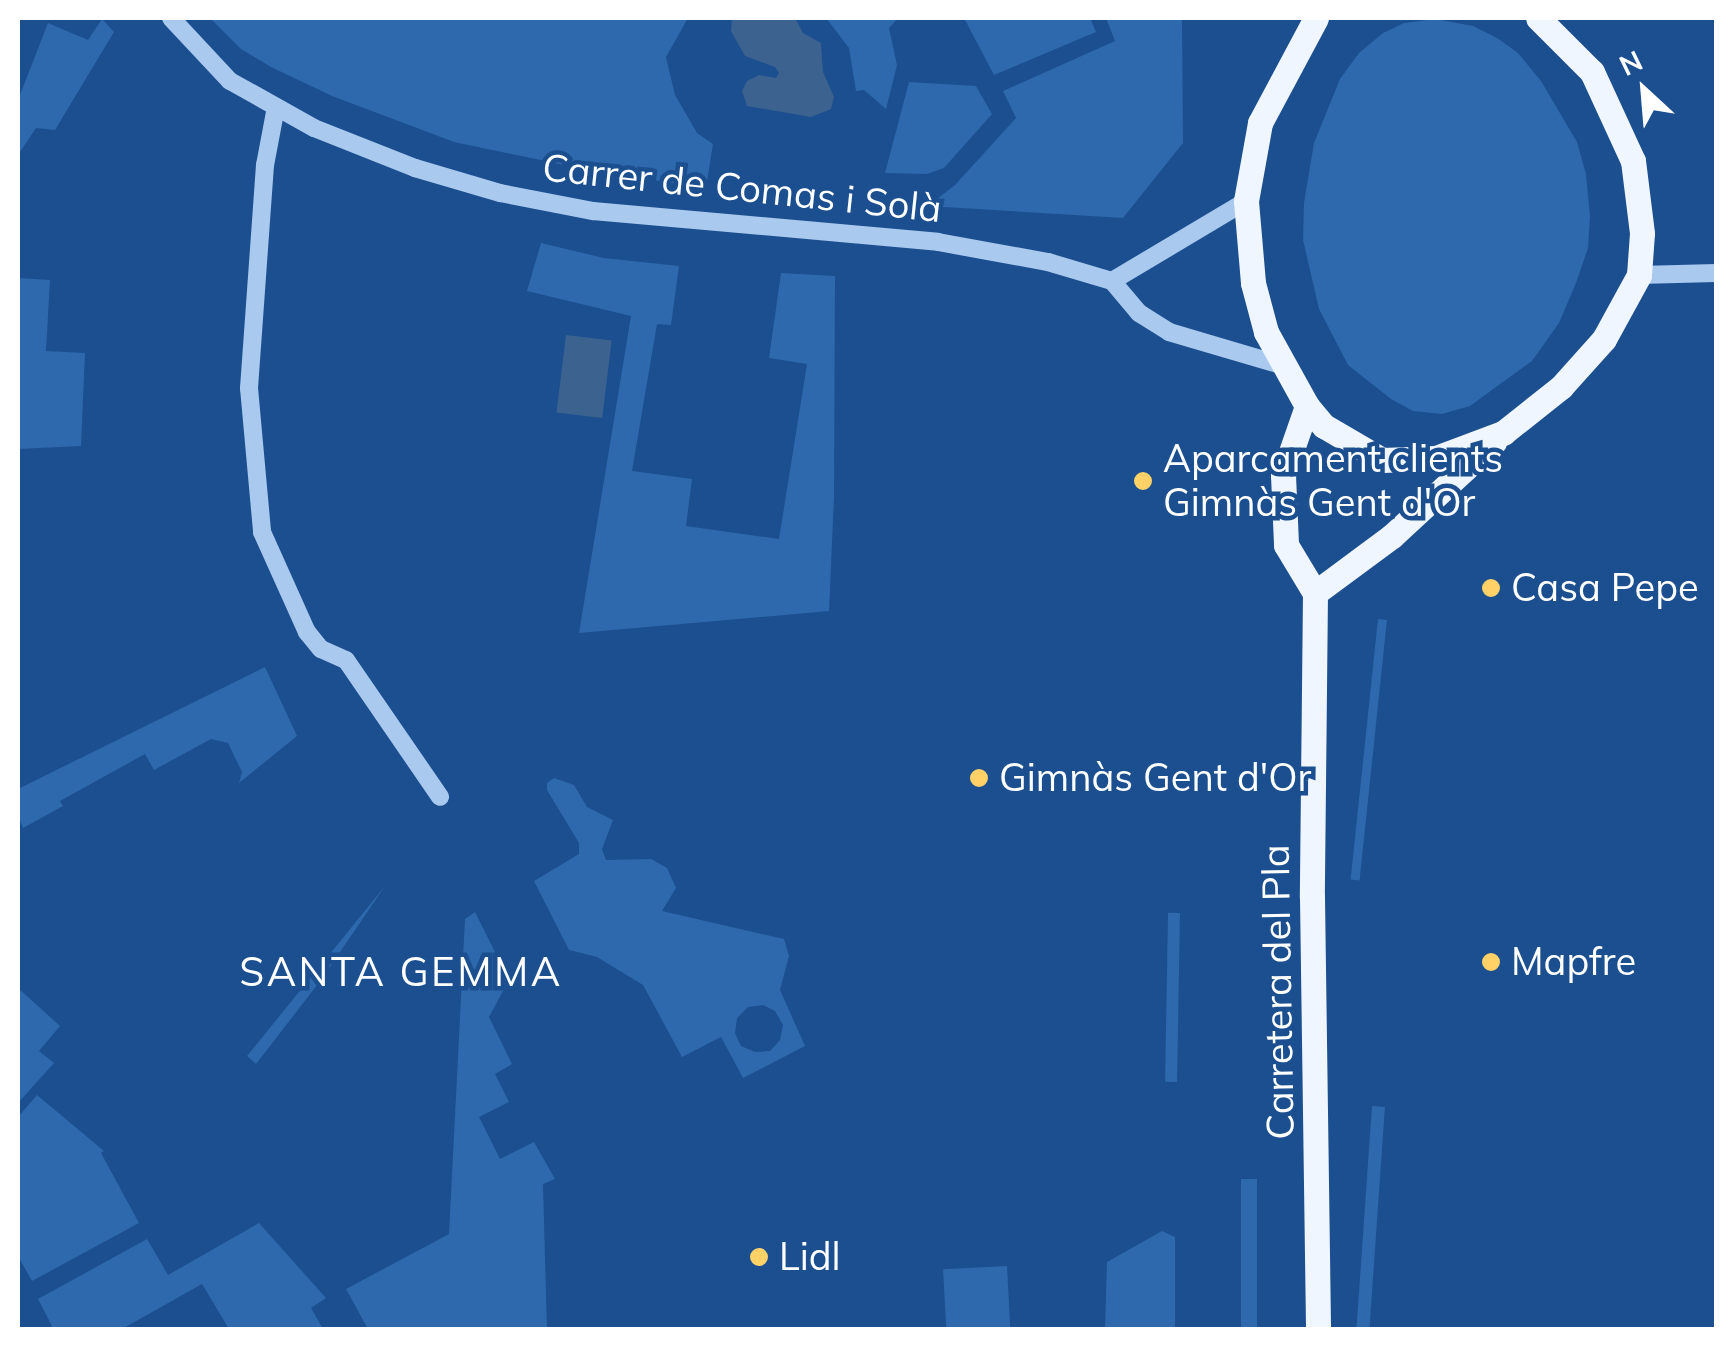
<!DOCTYPE html>
<html>
<head>
<meta charset="utf-8">
<style>
	body { margin:0 }
	#map { position:relative; width:1734px; height:1347px; overflow:hidden; background:#1b4f8f; font-family:Mulish,sans-serif }
	div>[style] { position:absolute }
	[style*='--x'] { left:calc(var(--x)*1px); top:calc(var(--y)*1px); width:calc(var(--w)*1px); rotate:calc(var(--a)*1deg) }
	.green>* { inset:0; background:#2e69ad; transform-origin:0 0 }
	.water>* { inset:0; background:#3c6290; transform-origin:0 0 }
	.minor>* { height:18px; margin:-9px; padding:0 9px; transform-origin:9px; border-radius:9px; background:#a9c9ee }
	.major>* { height:25px; margin:-12.5px; padding:0 12.5px; transform-origin:12.5px; border-radius:12.5px; background:#f0f6ff }
	.dots>* { width:28px; height:28px; translate:-50% -50%; box-sizing:border-box; border:5px solid #1b4f8f; border-radius:50% }
	span { translate:-50% -50%; white-space:nowrap; text-align:center; line-height:1.15; -webkit-text-stroke:9px #1b4f8f; paint-order:stroke }
	.street-label { font-size:38px; color:#fff }
	.poi-label { font-size:38px; color:#fff }
	.left { translate:0 -50%; text-align:left }
	.neighbourhood-label { font-size:40px; color:#fff; letter-spacing:2.5px }
	.frame { position:absolute; inset:0; border:20px solid #fff; pointer-events:none }
	.north { position:absolute; left:1594px; top:40px; width:100px; height:100px; -webkit-text-stroke:8px #1b4f8f; paint-order:stroke; rotate:334deg; font-size:28px; font-weight:700; line-height:40px; text-align:center; color:#fff }
	.north::after { content:''; display:block; margin:auto; width:35px; height:45px; background:#fff; clip-path:polygon(50% 0,100% 100%,50% 72%,0 100%) }
</style>
</head>
<body>
<div id="map">
	<div class="green">
		<i style="clip-path:polygon(210px 18px,688px 18px,666px 57px,675px 95px,697px 133px,713px 144px,706px 188px,593px 171px,454px 142px,332px 96px,271px 67px,241px 49px)"></i>
		<i style="clip-path:polygon(826px 18px,898px 18px,889px 28px,897px 65px,886px 109px,864px 90px,856px 91px,849px 48px)"></i>
		<i style="clip-path:polygon(964px 18px,1090px 18px,1096px 32px,994px 75px)"></i>
		<i style="clip-path:polygon(1106px 18px,1182px 18px,1183px 143px,1123px 218px,928px 206px,955px 185px,1016px 118px,1003px 91px,1115px 41px)"></i>
		<i style="clip-path:polygon(102px 19px,114px 32px,55px 130px,36px 128px,18px 155px,18px 100px,48px 23px,88px 40px)"></i>
		<i style="clip-path:polygon(1435px 19px,1473px 26px,1497px 38px,1518px 53px,1541px 81px,1577px 142px,1586px 174px,1590px 216px,1588px 248px,1576px 283px,1559px 323px,1532px 361px,1470px 406px,1442px 414px,1413px 411px,1391px 399px,1348px 365px,1319px 309px,1303px 240px,1304px 203px,1314px 143px,1340px 79px,1359px 53px,1383px 33px,1404px 23px)"></i>
		<i style="clip-path:polygon(909px 82px,976px 86px,992px 114px,944px 168px,927px 174px,885px 173px)"></i>
		<i style="clip-path:polygon(541px 243px,604px 258px,679px 266px,671px 325px,657px 324px,632px 471px,692px 479px,686px 526px,779px 539px,807px 364px,769px 358px,781px 273px,835px 276px,834px 497px,829px 611px,579px 633px,631px 316px,527px 291px)"></i>
		<i style="clip-path:polygon(18px 278px,50px 280px,46px 351px,85px 353px,81px 446px,18px 449px)"></i>
		<i style="left:1378px;top:619px;width:9px;height:262px;rotate:6deg"></i>
		<i style="clip-path:polygon(265px 667px,297px 736px,239px 783px,242px 772px,228px 743px,211px 739px,154px 770px,145px 754px,60px 801px,63px 806px,23px 828px,18px 816px,18px 789px)"></i>
		<i style="clip-path:polygon(evenodd,554px 778px,574px 785px,587px 807px,613px 820px,602px 849px,606px 860px,651px 859px,667px 868px,676px 888px,662px 911px,784px 939px,789px 956px,780px 990px,805px 1046px,743px 1078px,721px 1037px,682px 1057px,643px 985px,597px 957px,569px 950px,534px 881px,579px 854px,579px 843px,547px 790px,547px 783px,554px 778px,763px 1005px,775px 1011px,783px 1025px,780px 1040px,770px 1051px,755px 1052px,741px 1046px,735px 1033px,737px 1018px,748px 1007px,763px 1005px)"></i>
		<i style="clip-path:polygon(385px 886px,321px 980px,256px 1064px,247px 1056px)"></i>
		<i style="clip-path:polygon(475px 912px,509px 980px,489px 1017px,512px 1064px,495px 1074px,509px 1102px,479px 1117px,500px 1159px,534px 1142px,555px 1179px,543px 1184px,547px 1329px,368px 1329px,346px 1289px,449px 1234px,465px 919px)"></i>
		<i style="left:1180px;top:913px;width:169px;height:12px;rotate:91deg"></i>
		<i style="clip-path:polygon(18px 988px,60px 1026px,39px 1051px,54px 1063px,18px 1103px)"></i>
		<i style="clip-path:polygon(37px 1095px,104px 1151px,101px 1153px,139px 1223px,32px 1281px,18px 1256px,18px 1117px)"></i>
		<i style="left:1372px;top:1106px;width:13px;height:223px;rotate:4deg"></i>
		<i style="left:1257px;top:1179px;width:150px;height:16px;rotate:90deg"></i>
		<i style="clip-path:polygon(259px 1223px,326px 1298px,311px 1308px,323px 1329px,229px 1329px,202px 1284px,122px 1329px,47px 1329px,52px 1326px,38px 1299px,147px 1239px,168px 1275px)"></i>
		<i style="clip-path:polygon(1162px 1231px,1175px 1237px,1175px 1329px,1105px 1329px,1107px 1262px)"></i>
		<i style="left:1007px;top:1266px;width:63px;height:64px;rotate:87deg"></i>
	</div>
	<div class="water">
		<i style="clip-path:polygon(732px 18px,795px 18px,803px 33px,821px 43px,823px 72px,834px 97px,831px 109px,811px 117px,747px 106px,742px 91px,747px 81px,759px 75px,776px 78px,779px 73px,775px 67px,745px 56px,731px 31px)"></i>
		<i style="left:566px;top:335px;width:46px;height:78px;rotate:7deg"></i>
	</div>
	<div class="minor">
		<i style="--x:171;--y:18;--w:86;--a:46.9"></i>
		<i style="--x:230;--y:81;--w:96;--a:29.2"></i>
		<i style="--x:314;--y:128;--w:109;--a:21.6"></i>
		<i style="--x:415;--y:168;--w:89;--a:16.4"></i>
		<i style="--x:500;--y:193;--w:95;--a:11"></i>
		<i style="--x:593;--y:211;--w:346;--a:5.1"></i>
		<i style="--x:938;--y:242;--w:112;--a:10.3"></i>
		<i style="--x:1048;--y:262;--w:67;--a:16.5"></i>
		<i style="--x:1112;--y:281;--w:42;--a:49.8"></i>
		<i style="--x:1139;--y:313;--w:36;--a:32"></i>
		<i style="--x:1169;--y:332;--w:117;--a:16.4"></i>
		<i style="--x:276;--y:107;--w:59;--a:100.7"></i>
		<i style="--x:265;--y:165;--w:224;--a:94.1"></i>
		<i style="--x:249;--y:388;--w:145;--a:84.8"></i>
		<i style="--x:262;--y:532;--w:110;--a:65.8"></i>
		<i style="--x:307;--y:632;--w:22;--a:51"></i>
		<i style="--x:321;--y:649;--w:27;--a:24"></i>
		<i style="--x:346;--y:660;--w:166;--a:55.5"></i>
		<i style="--x:1639;--y:275;--w:77;--a:-1.5"></i>
		<i style="--x:1112;--y:281;--w:156;--a:-30.8"></i>
	</div>
	<div class="major">
		<i style="--x:1316;--y:18;--w:119;--a:118.1"></i>
		<i style="--x:1260;--y:123;--w:79;--a:100.2"></i>
		<i style="--x:1246;--y:201;--w:82;--a:85.1"></i>
		<i style="--x:1253;--y:283;--w:51;--a:75.1"></i>
		<i style="--x:1266;--y:332;--w:85;--a:61"></i>
		<i style="--x:1307;--y:406;--w:26;--a:50"></i>
		<i style="--x:1324;--y:426;--w:67;--a:30.4"></i>
		<i style="--x:1382;--y:460;--w:54;--a:-2.1"></i>
		<i style="--x:1436;--y:458;--w:72;--a:-20.5"></i>
		<i style="--x:1503;--y:433;--w:74;--a:-38.4"></i>
		<i style="--x:1561;--y:387;--w:64;--a:-48.1"></i>
		<i style="--x:1604;--y:339;--w:73;--a:-61.3"></i>
		<i style="--x:1639;--y:275;--w:42;--a:-85.9"></i>
		<i style="--x:1642;--y:233;--w:73;--a:-97.1"></i>
		<i style="--x:1633;--y:161;--w:98;--a:-114.7"></i>
		<i style="--x:1592;--y:72;--w:76;--a:-135"></i>
		<i style="--x:1307;--y:406;--w:73;--a:109.2"></i>
		<i style="--x:1283;--y:475;--w:70;--a:87.5"></i>
		<i style="--x:1286;--y:545;--w:56;--a:58.9"></i>
		<i style="--x:1315;--y:593;--w:304;--a:90.6"></i>
		<i style="--x:1312;--y:897;--w:433;--a:89.2"></i>
		<i style="--x:1315;--y:593;--w:96;--a:-36.5"></i>
		<i style="--x:1392;--y:536;--w:139;--a:-42.7"></i>
	</div>
	<div class="dots">
		<i style="left:1143px;top:481px;background:#ffd166"></i>
		<i style="left:1491px;top:588px;background:#ffd166"></i>
		<i style="left:979px;top:778px;background:#ffd166"></i>
		<i style="left:1491px;top:962px;background:#ffd166"></i>
		<i style="left:759px;top:1257px;background:#ffd166"></i>
	</div>
	<div class="street-label">
		<span style="left:742px;top:188px;rotate:6deg">Carrer de Comas i Solà</span>
		<span style="left:1278px;top:992px;rotate:-91deg">Carretera del Pla</span>
	</div>
	<div class="poi-label">
		<span class="left" style="left:1163px;top:481px">Aparcament clients<br>Gimnàs Gent d'Or</span>
		<span class="left" style="left:1511px;top:588px">Casa Pepe</span>
		<span class="left" style="left:999px;top:778px">Gimnàs Gent d'Or</span>
		<span class="left" style="left:1511px;top:962px">Mapfre</span>
		<span class="left" style="left:779px;top:1257px">Lidl</span>
	</div>
	<div class="neighbourhood-label">
		<span style="left:401px;top:971px">SANTA GEMMA</span>
	</div>
	<div class="frame"></div>
	<div class="north">N</div>
</div>
</body>
</html>
